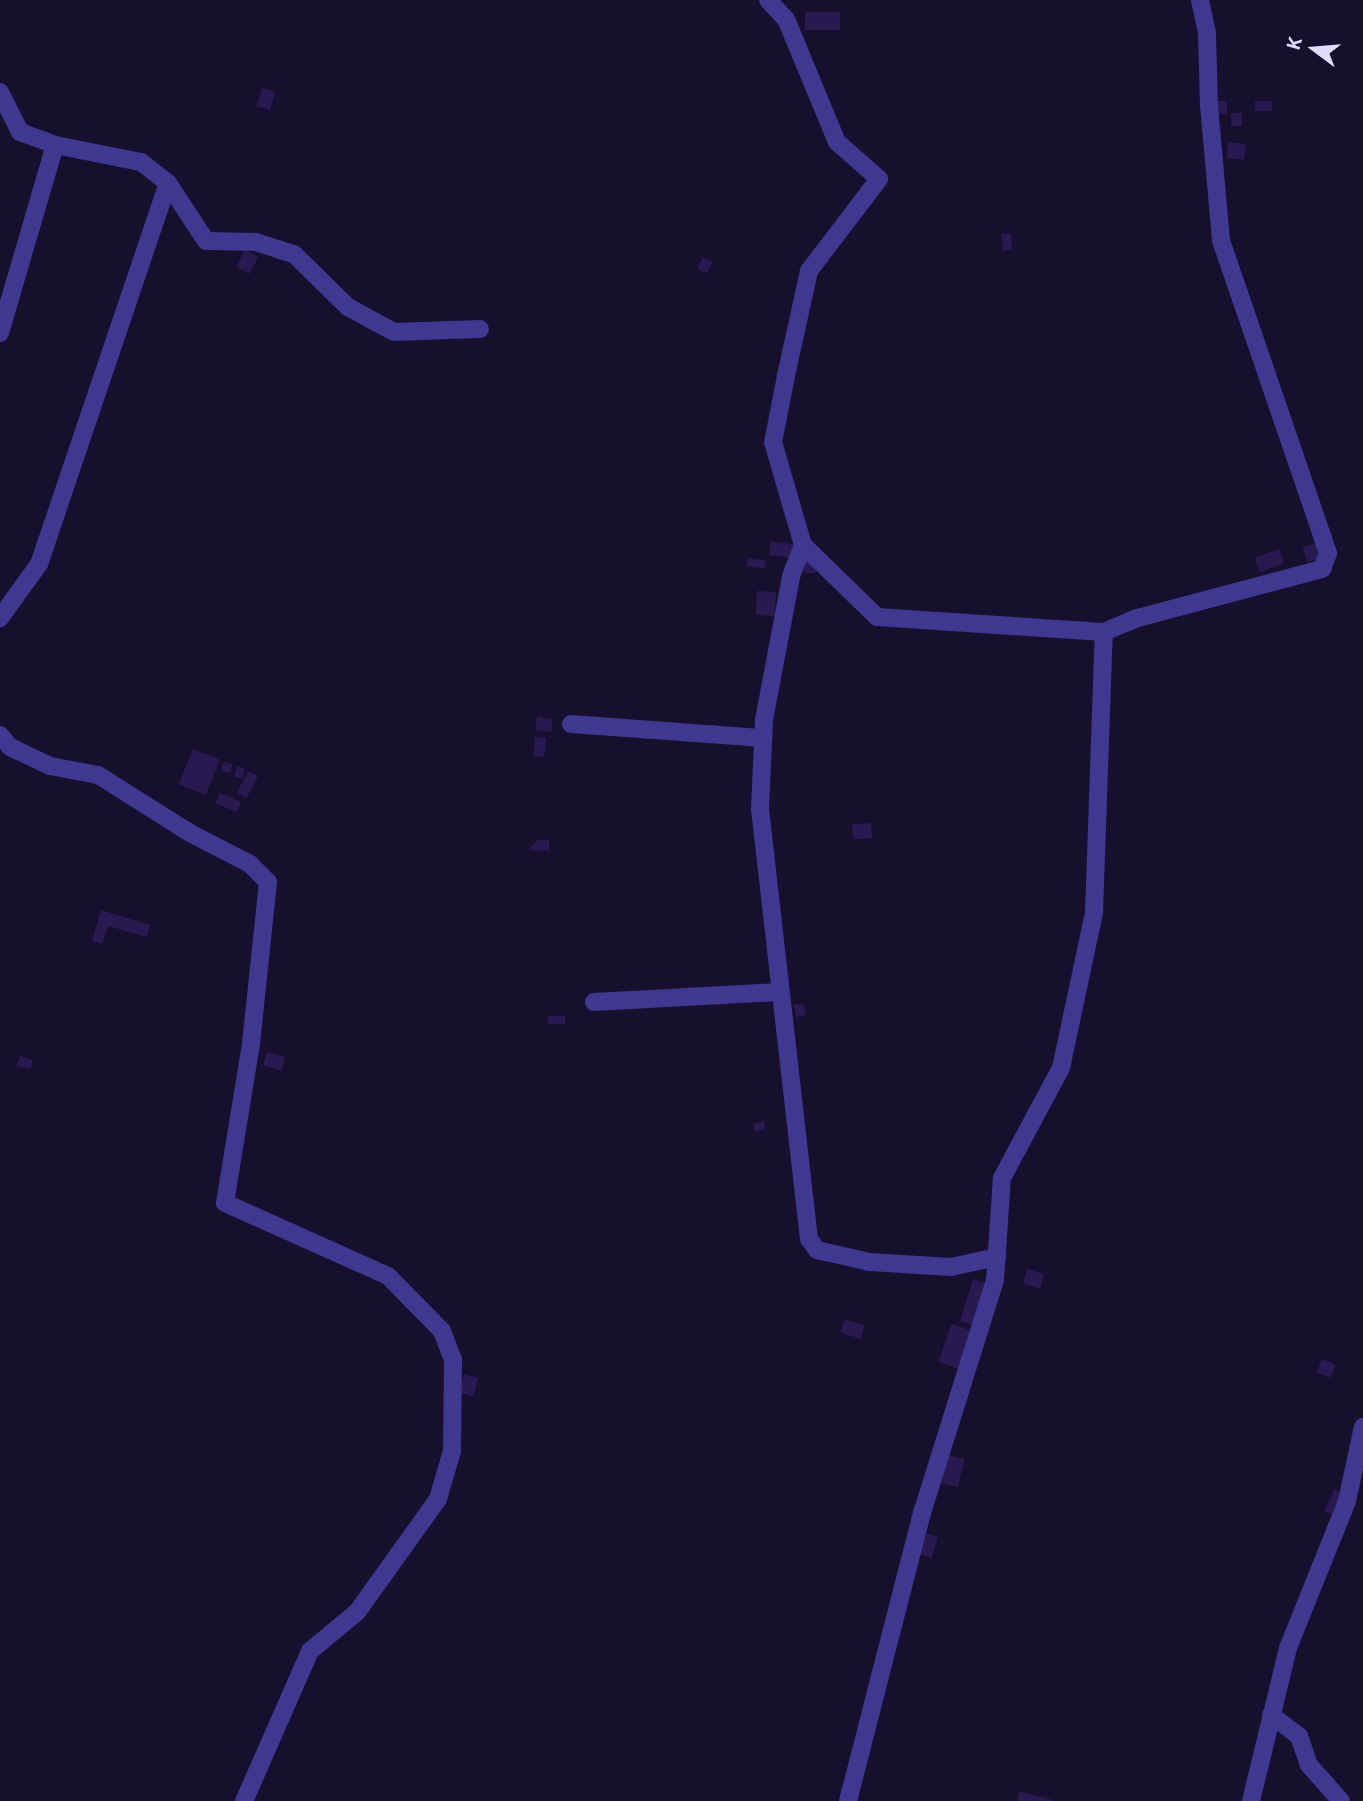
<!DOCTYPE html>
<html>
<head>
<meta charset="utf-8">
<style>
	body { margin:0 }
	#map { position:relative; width:1363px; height:1801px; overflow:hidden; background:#160f2d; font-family:Barlow,sans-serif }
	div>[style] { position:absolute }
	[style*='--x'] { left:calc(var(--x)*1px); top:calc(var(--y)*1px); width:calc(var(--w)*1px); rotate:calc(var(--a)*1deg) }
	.building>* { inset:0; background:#281a50; transform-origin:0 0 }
	.minor>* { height:18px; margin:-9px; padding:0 9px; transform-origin:9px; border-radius:9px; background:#403790 }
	span { translate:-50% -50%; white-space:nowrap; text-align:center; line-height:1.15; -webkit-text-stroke:7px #160f2d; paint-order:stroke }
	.north { position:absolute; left:1279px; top:14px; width:70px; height:70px; -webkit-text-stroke:5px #160f2d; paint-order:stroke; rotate:286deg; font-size:19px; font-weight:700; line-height:28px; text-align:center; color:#e2dcff }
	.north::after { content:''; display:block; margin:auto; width:24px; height:32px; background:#e2dcff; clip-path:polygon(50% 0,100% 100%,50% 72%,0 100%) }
</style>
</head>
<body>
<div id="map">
	<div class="building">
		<i style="left:805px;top:12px;width:35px;height:18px"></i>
		<i style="left:262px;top:88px;width:14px;height:19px;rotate:17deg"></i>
		<i style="left:1217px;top:101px;width:10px;height:13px"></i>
		<i style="left:1272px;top:101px;width:10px;height:17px;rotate:90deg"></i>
		<i style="left:1231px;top:113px;width:11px;height:13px"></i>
		<i style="left:1228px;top:142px;width:18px;height:16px;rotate:6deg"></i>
		<i style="clip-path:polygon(1001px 234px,1011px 234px,1012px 250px,1003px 251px)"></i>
		<i style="left:245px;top:250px;width:15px;height:19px;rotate:28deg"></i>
		<i style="left:703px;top:257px;width:11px;height:13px;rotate:27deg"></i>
		<i style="left:771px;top:541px;width:22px;height:14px;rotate:8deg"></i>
		<i style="left:1317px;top:543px;width:16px;height:15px;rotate:75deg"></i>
		<i style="left:1279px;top:549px;width:15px;height:26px;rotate:70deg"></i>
		<i style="left:748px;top:558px;width:18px;height:8px;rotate:9deg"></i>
		<i style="left:804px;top:561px;width:12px;height:12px"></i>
		<i style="left:757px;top:591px;width:19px;height:24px;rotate:3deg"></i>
		<i style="left:537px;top:717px;width:16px;height:13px;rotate:7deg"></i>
		<i style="left:535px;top:737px;width:11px;height:19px;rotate:5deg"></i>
		<i style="left:193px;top:749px;width:29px;height:38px;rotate:22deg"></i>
		<i style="left:224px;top:761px;width:9px;height:10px;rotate:18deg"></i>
		<i style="left:237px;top:766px;width:8px;height:11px;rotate:14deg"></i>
		<i style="left:248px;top:771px;width:11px;height:25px;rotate:27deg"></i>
		<i style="left:220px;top:793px;width:23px;height:11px;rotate:23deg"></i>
		<i style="left:871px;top:823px;width:15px;height:19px;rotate:86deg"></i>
		<i style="clip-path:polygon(538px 840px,549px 840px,549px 851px,528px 850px)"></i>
		<i style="clip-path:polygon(101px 910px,150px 925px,147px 937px,108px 926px,102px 944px,92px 941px)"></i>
		<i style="left:803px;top:1003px;width:12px;height:10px;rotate:76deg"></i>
		<i style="left:565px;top:1016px;width:8px;height:17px;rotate:90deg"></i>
		<i style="left:267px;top:1052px;width:19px;height:14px;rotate:16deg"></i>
		<i style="clip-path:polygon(20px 1056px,33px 1060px,31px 1069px,17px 1066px)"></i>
		<i style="clip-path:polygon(764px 1121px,765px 1129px,755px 1132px,753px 1124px)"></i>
		<i style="left:1027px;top:1269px;width:18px;height:15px;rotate:16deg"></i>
		<i style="left:973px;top:1279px;width:17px;height:44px;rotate:17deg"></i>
		<i style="left:845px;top:1319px;width:21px;height:14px;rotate:19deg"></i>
		<i style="left:951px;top:1324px;width:23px;height:40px;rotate:18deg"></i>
		<i style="left:1322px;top:1359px;width:15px;height:14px;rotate:23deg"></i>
		<i style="left:464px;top:1374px;width:15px;height:19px;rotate:16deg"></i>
		<i style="left:948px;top:1455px;width:17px;height:29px;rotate:13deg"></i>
		<i style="left:1334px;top:1489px;width:8px;height:24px;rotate:23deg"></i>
		<i style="left:923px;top:1532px;width:16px;height:22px;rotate:18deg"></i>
		<i style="clip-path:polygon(1019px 1791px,1053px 1800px,1052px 1801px,1017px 1801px)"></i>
	</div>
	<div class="minor">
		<i style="--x:768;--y:0;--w:26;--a:47"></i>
		<i style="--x:786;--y:19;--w:133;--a:67.5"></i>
		<i style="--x:837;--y:142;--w:56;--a:41.4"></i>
		<i style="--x:879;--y:179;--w:116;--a:127.3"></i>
		<i style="--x:809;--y:271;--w:107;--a:102.4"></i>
		<i style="--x:786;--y:376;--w:67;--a:101.1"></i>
		<i style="--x:773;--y:442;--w:107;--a:73.8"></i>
		<i style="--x:803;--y:545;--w:103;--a:44.2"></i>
		<i style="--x:877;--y:617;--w:227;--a:3.8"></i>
		<i style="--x:1104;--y:632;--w:33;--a:-23"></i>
		<i style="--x:1134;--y:619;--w:195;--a:-14.9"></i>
		<i style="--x:1322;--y:569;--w:17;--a:-69"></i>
		<i style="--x:1328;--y:553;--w:331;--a:-108.9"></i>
		<i style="--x:1221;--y:240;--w:135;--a:-95.1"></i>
		<i style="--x:1209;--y:106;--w:73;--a:-91.6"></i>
		<i style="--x:1207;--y:33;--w:34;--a:-102"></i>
		<i style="--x:0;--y:92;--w:45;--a:63.4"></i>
		<i style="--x:20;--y:132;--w:37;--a:20"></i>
		<i style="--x:55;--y:145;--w:88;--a:11.2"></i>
		<i style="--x:141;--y:162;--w:34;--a:38"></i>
		<i style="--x:168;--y:183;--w:402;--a:108.7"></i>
		<i style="--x:39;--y:564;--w:67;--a:125.8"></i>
		<i style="--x:168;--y:183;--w:69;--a:56.8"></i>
		<i style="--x:206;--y:241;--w:50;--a:1.1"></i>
		<i style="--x:256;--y:242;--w:40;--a:18"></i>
		<i style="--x:294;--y:254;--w:76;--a:44.5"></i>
		<i style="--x:348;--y:307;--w:52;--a:28.5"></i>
		<i style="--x:394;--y:332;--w:86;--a:-2"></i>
		<i style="--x:0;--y:333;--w:196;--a:-73.7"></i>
		<i style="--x:803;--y:545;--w:34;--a:111"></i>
		<i style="--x:791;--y:577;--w:146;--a:100.7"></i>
		<i style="--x:764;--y:720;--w:89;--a:92.6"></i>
		<i style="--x:760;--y:809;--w:433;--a:83.5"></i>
		<i style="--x:809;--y:1239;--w:14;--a:54"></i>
		<i style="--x:817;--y:1250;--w:54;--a:12.8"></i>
		<i style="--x:870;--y:1262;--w:81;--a:3.5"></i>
		<i style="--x:951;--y:1267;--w:47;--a:-12.3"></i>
		<i style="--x:571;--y:724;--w:193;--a:4.2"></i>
		<i style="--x:0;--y:735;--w:16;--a:50"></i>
		<i style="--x:10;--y:747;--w:44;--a:25.4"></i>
		<i style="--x:50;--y:766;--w:49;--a:10.6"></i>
		<i style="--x:98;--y:775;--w:109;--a:32.2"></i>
		<i style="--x:190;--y:833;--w:68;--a:27.3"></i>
		<i style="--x:250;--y:864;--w:25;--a:45"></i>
		<i style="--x:268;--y:882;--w:163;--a:96"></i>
		<i style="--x:251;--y:1044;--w:161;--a:99.3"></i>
		<i style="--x:225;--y:1203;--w:179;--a:24.1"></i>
		<i style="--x:388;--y:1276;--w:77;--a:45.5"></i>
		<i style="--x:442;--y:1331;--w:31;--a:69"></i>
		<i style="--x:453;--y:1360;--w:91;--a:90.6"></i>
		<i style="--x:452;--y:1451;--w:50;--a:106.3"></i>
		<i style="--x:438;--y:1499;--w:139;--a:125.6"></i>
		<i style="--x:357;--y:1612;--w:61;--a:140.3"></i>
		<i style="--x:310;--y:1651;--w:164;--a:113.7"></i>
		<i style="--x:594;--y:1002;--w:185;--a:-3.1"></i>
		<i style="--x:1271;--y:1715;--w:35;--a:37"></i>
		<i style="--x:1299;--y:1736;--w:31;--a:71"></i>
		<i style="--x:1309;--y:1765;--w:48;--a:48.4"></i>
		<i style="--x:848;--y:1801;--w:297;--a:-75.6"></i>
		<i style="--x:922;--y:1513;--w:244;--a:-72.6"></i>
		<i style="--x:995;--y:1280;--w:102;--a:-86.1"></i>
		<i style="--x:1002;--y:1178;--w:125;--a:-61.8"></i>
		<i style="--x:1061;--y:1068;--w:158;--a:-78"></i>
		<i style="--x:1094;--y:913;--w:281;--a:-88"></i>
		<i style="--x:1251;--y:1801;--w:157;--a:-76.4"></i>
		<i style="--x:1288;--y:1648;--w:158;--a:-68.1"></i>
		<i style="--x:1347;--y:1501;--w:76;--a:-77.8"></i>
	</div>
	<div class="north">K</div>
</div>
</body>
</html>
